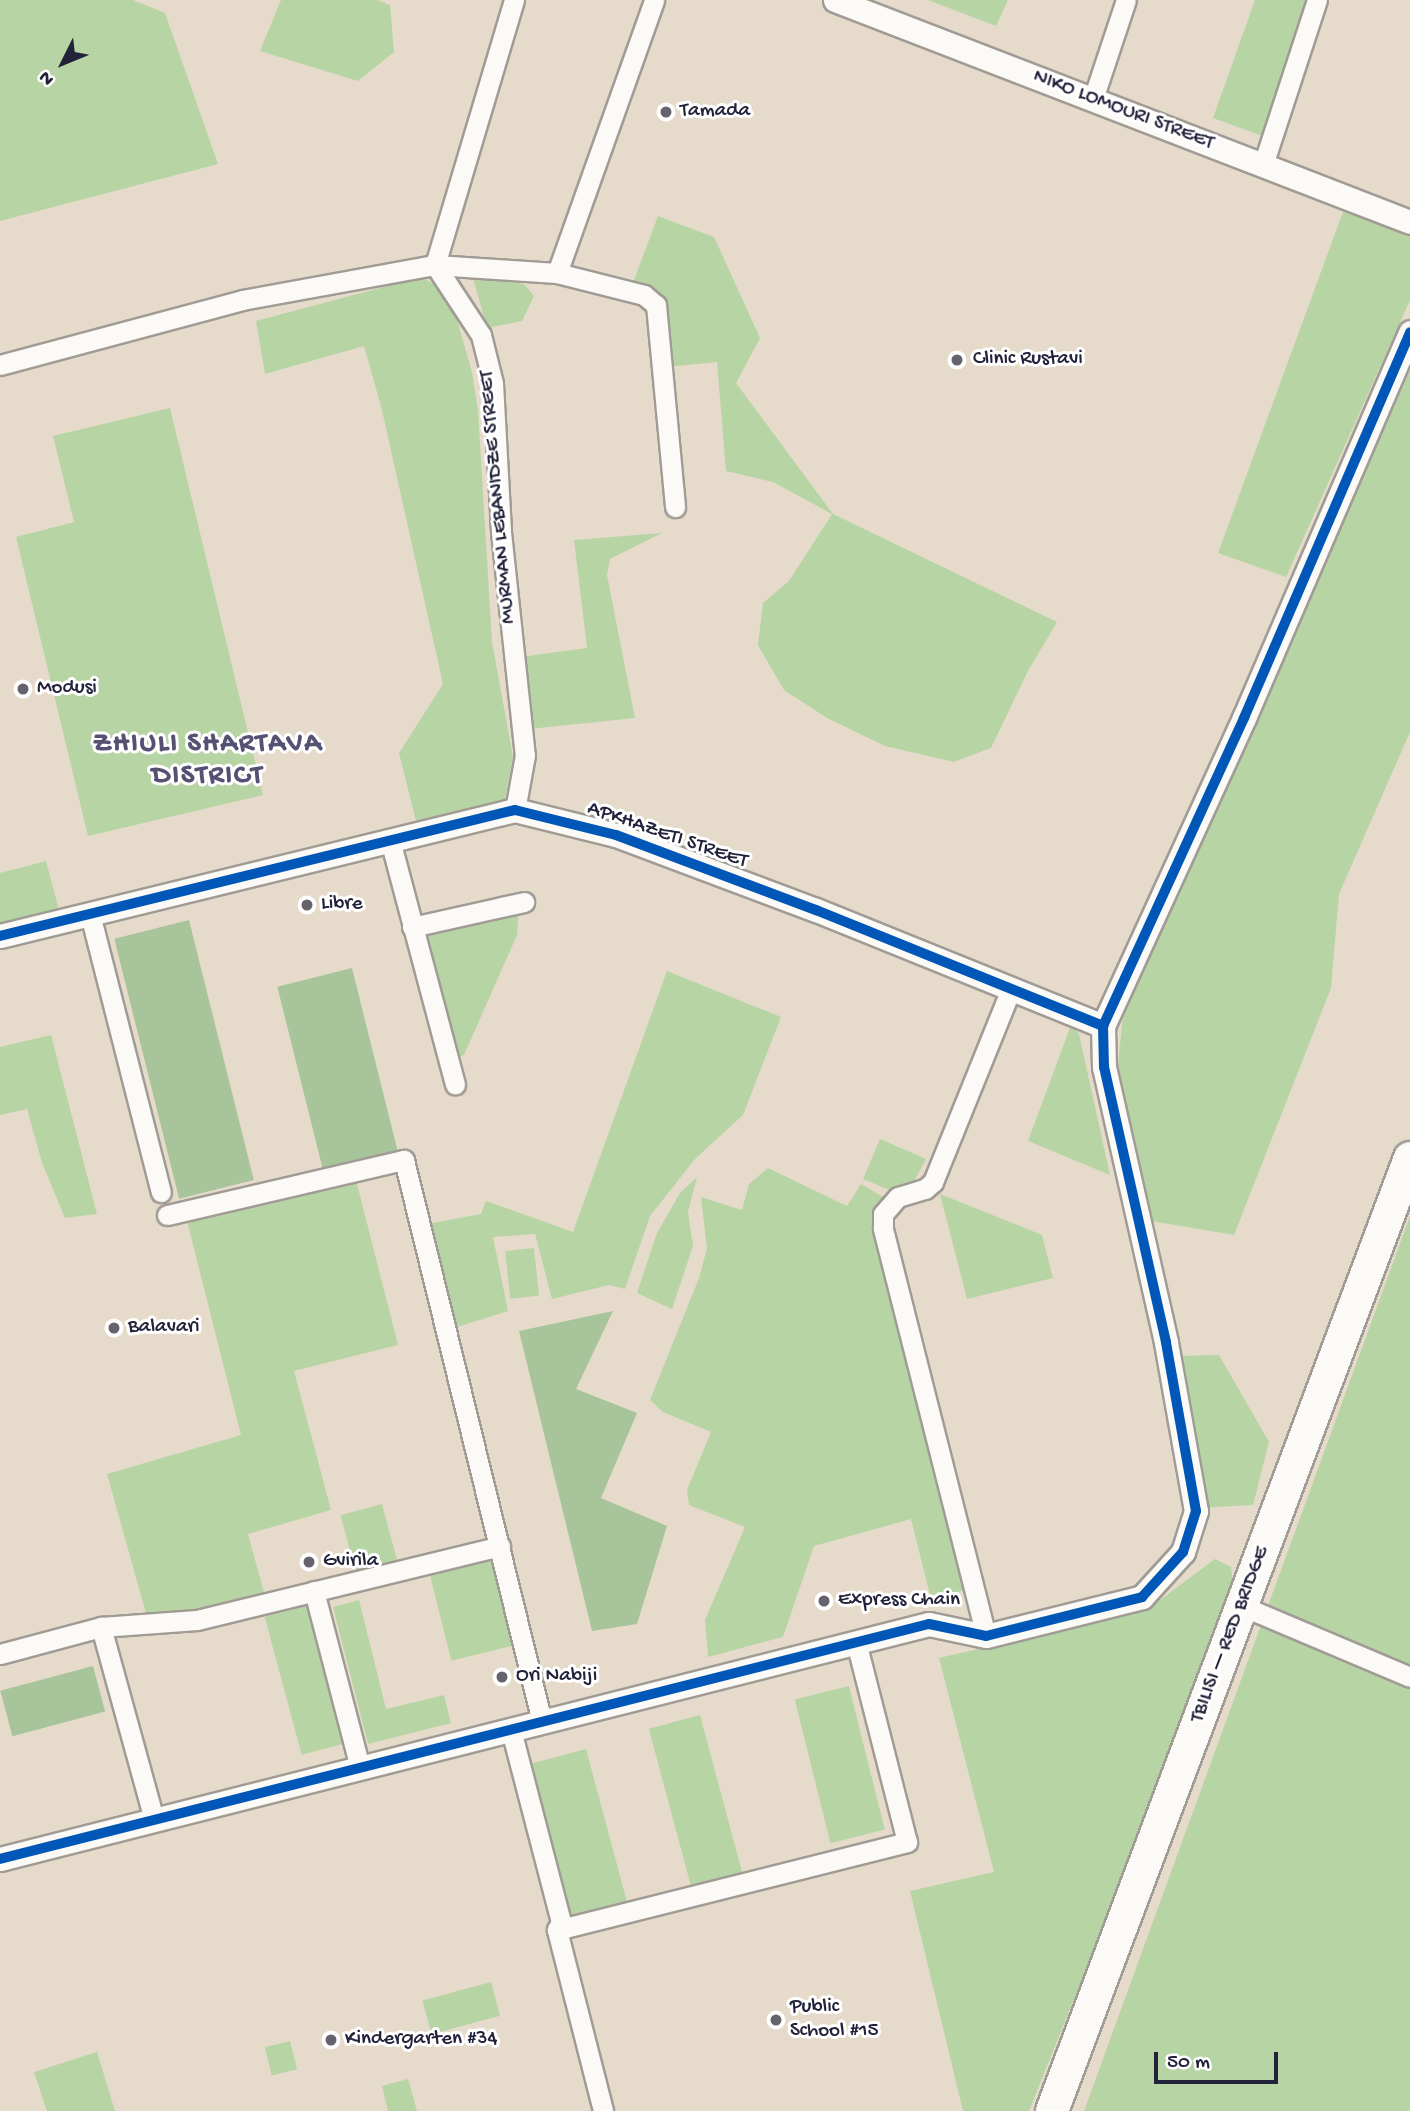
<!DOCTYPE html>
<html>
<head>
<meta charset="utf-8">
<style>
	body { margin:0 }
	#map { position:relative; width:1410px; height:2111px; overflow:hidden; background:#e6dbcb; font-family:"Gochi Hand",sans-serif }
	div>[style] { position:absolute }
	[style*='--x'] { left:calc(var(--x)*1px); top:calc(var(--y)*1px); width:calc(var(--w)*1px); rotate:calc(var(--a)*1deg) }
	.green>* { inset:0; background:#b7d4a4; transform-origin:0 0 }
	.forest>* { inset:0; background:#a7c49a; transform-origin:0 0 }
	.roads { filter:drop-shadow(2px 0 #a19b95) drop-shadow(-2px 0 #a19b95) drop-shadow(0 2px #a19b95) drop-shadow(0 -2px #a19b95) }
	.minor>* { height:19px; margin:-9.5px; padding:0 9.5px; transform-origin:9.5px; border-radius:9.5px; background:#fbfaf7 }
	.tertiary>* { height:23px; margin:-11.5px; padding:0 11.5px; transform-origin:11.5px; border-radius:11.5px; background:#fbfaf7 }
	.trunk>* { height:32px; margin:-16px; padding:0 16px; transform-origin:16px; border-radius:16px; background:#fbfaf7 }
	.cycleway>* { height:10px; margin:-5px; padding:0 5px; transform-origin:5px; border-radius:5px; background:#0057b8 }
	.dots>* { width:19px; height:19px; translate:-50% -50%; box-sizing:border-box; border:4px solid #fff; border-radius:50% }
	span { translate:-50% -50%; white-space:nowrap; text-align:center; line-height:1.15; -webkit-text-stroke:6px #fff; paint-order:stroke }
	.street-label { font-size:21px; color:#22223b }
	.poi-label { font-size:21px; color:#22223b }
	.left { translate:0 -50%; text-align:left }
	.district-label { font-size:28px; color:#555173; font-weight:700; letter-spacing:2px }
	.north { position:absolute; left:28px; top:28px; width:70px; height:70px; -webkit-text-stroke:5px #fff; paint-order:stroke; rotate:227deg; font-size:19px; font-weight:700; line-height:28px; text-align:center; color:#22223b }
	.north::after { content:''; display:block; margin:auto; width:24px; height:32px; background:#22223b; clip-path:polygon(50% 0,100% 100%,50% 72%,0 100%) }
	.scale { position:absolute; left:1154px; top:2052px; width:124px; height:32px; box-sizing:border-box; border:4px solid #22223b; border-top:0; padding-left:9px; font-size:21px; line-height:24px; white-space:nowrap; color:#22223b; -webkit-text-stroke:5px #fff; paint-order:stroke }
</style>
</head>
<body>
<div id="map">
	<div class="green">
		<i style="clip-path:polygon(0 0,133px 0,165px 13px,218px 164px,0 221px)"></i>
		<i style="clip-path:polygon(281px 0,378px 0,390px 5px,394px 52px,358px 81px,260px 51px)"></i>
		<i style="clip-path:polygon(928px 0,1008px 0,996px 26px)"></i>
		<i style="clip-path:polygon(1255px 0,1313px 0,1265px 137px,1213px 118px)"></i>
		<i style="clip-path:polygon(1344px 209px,1410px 234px,1410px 300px,1286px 577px,1218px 553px)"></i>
		<i style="clip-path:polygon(658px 216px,714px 237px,760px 338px,736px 383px,833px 514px,1057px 622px,1028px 671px,991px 748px,954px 762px,885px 746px,827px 718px,784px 690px,758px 645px,763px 603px,789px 581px,832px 514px,773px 482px,726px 471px,717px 362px,667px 367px,667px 311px,660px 300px,631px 288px)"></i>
		<i style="clip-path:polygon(421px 277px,449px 292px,472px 372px,478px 410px,492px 642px,513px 757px,504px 804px,417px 825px,399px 753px,443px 684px,381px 406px,364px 346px,265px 374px,256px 321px)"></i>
		<i style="clip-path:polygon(473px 278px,524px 284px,534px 296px,522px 321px,487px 328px)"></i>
		<i style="clip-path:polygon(1410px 371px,1410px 732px,1339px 894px,1331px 988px,1234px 1235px,1145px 1220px,1117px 1075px,1123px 1015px)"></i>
		<i style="clip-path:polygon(170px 408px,263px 795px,88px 836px,16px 537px,74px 522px,53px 436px)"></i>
		<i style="clip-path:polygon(662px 533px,610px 559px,607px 575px,635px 718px,529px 729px,520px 657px,587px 648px,574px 540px)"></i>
		<i style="clip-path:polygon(46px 861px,59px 910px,0 925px,0 873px)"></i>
		<i style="clip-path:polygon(519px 907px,517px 935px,464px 1055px,452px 1059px,419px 932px)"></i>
		<i style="clip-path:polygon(667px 971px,781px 1017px,743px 1115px,695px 1159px,650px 1216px,625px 1289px,609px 1285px,552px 1299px,535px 1234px,493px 1237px,508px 1311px,454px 1328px,427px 1224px,481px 1214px,486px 1201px,573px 1232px)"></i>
		<i style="clip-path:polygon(1071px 1025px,1079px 1034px,1110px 1175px,1028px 1141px)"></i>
		<i style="clip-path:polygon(51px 1035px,97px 1214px,65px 1218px,42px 1163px,27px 1109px,0 1115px,0 1047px)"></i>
		<i style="clip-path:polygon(880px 1139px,926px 1159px,912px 1185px,892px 1191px,863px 1179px)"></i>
		<i style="clip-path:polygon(768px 1168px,847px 1206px,861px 1184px,885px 1198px,968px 1589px,931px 1599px,911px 1519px,814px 1546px,783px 1637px,708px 1657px,705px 1620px,745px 1527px,689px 1505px,687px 1490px,711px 1432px,663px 1412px,650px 1400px,699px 1278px,707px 1249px,701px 1197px,742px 1210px,749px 1184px)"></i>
		<i style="clip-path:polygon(355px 1176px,398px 1345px,294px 1371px,331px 1510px,248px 1534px,265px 1596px,194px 1615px,147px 1617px,107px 1474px,241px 1435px,186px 1217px)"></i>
		<i style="clip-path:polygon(697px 1177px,688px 1212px,693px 1246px,672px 1309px,637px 1293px,657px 1233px,680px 1193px)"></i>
		<i style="clip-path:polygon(940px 1194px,1042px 1235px,1053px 1278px,967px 1299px)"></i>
		<i style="clip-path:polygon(1410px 1216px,1410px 2111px,1084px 2111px)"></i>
		<i style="left:534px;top:1248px;width:48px;height:29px;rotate:84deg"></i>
		<i style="clip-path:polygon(1219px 1355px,1269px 1442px,1253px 1505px,1199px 1508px,1174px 1356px)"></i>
		<i style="left:382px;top:1504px;width:63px;height:43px;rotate:75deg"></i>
		<i style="left:496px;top:1559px;width:88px;height:68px;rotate:76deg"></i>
		<i style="clip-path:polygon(1215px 1559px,1231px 1567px,1235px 1598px,1029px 2111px,963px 2111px,910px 1891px,994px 1872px,939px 1658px,1074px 1627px,1152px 1606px)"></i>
		<i style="clip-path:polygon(359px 1600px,386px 1709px,444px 1695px,451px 1723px,368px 1744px,333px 1607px)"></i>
		<i style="left:312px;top:1604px;width:143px;height:49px;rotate:75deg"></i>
		<i style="left:849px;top:1686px;width:148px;height:56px;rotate:76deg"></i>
		<i style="left:700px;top:1715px;width:169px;height:53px;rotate:75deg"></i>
		<i style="left:586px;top:1749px;width:158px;height:63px;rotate:75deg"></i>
		<i style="left:491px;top:1982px;width:35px;height:71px;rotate:75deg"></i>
		<i style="left:290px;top:2041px;width:29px;height:26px;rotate:76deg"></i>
		<i style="clip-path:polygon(97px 2052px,115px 2111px,47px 2111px,34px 2072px)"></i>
		<i style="clip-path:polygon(408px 2079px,417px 2111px,388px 2111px,382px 2086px)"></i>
	</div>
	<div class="forest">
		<i style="left:189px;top:920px;width:268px;height:77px;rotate:76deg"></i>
		<i style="left:352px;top:968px;width:188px;height:77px;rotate:76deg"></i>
		<i style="clip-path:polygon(613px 1311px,576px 1389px,637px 1413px,601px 1498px,667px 1526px,637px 1624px,592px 1631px,519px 1331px)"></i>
		<i style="left:93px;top:1666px;width:47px;height:96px;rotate:75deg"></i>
	</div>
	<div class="roads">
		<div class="minor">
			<i style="--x:1093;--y:99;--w:104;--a:-71.6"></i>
			<i style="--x:1263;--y:165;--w:174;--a:-71.9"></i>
			<i style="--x:435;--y:265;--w:84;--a:56.7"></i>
			<i style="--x:481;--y:335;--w:49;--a:76"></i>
			<i style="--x:493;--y:383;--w:149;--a:86.9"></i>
			<i style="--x:501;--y:532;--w:224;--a:83.9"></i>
			<i style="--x:525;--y:755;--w:56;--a:100.3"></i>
			<i style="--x:435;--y:265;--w:277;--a:-73.4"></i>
			<i style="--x:557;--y:273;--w:290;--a:-70.4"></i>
			<i style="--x:0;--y:365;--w:251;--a:-15"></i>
			<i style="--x:242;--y:300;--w:196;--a:-10.3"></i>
			<i style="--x:435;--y:265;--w:122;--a:3.8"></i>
			<i style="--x:557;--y:273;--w:90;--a:14.2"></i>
			<i style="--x:644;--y:295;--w:16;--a:40"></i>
			<i style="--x:656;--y:305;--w:203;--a:84.6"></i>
			<i style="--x:390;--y:840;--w:253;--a:75.1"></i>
			<i style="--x:90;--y:914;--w:287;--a:75.7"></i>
			<i style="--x:412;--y:927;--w:115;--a:-12.6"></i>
			<i style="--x:167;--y:1215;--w:243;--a:-13.1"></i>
			<i style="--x:404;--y:1160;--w:579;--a:76.2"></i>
			<i style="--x:314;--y:1591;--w:183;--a:75.4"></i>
			<i style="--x:1242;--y:1606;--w:182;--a:22.9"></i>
			<i style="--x:101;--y:1627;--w:200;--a:74.6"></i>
			<i style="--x:986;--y:1636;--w:421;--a:-104.2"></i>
			<i style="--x:883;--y:1228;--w:14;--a:-90"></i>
			<i style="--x:883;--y:1214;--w:23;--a:-49"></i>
			<i style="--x:898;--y:1197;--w:28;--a:-17"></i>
			<i style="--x:925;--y:1189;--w:11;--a:-41"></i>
			<i style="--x:933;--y:1182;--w:208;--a:-68"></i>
			<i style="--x:0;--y:1654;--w:105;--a:-15"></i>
			<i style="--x:101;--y:1627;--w:96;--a:-4.2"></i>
			<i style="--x:197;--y:1620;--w:312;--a:-13.7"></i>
			<i style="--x:511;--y:1730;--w:198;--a:75.4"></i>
			<i style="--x:561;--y:1922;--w:9;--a:117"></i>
			<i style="--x:557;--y:1930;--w:187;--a:75.7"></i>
			<i style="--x:557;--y:1930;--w:361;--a:-14.1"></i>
			<i style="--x:907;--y:1842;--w:206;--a:-104.3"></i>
		</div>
		<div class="tertiary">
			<i style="--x:835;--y:0;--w:616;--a:21.11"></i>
			<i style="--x:0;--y:936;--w:530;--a:-13.75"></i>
			<i style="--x:515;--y:810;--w:104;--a:13.9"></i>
			<i style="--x:616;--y:835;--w:214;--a:20.6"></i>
			<i style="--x:816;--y:910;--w:310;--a:22"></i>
			<i style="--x:0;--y:1859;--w:958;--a:-14.2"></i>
			<i style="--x:929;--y:1624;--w:58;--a:11.9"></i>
			<i style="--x:986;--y:1636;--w:161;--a:-14"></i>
			<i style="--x:1142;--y:1597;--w:61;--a:-47.7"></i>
			<i style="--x:1183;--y:1552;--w:43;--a:-72.4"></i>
			<i style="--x:1196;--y:1511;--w:172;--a:-100.1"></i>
			<i style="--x:1166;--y:1342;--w:282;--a:-102.7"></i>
			<i style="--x:1104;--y:1067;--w:41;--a:-91.4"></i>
			<i style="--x:1103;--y:1026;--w:339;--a:-65.4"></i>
			<i style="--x:1244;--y:718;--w:420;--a:-66.7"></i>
		</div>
		<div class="trunk">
			<i style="--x:1052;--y:2111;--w:1018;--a:-69.41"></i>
		</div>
	</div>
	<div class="cycleway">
		<i style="--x:0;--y:936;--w:530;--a:-13.75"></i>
		<i style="--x:515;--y:810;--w:104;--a:13.9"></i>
		<i style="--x:616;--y:835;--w:214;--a:20.6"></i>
		<i style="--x:816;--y:910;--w:310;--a:22"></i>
		<i style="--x:0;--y:1859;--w:958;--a:-14.2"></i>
		<i style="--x:929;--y:1624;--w:58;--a:11.9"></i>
		<i style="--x:986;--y:1636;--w:161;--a:-14"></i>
		<i style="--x:1142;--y:1597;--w:61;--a:-47.7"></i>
		<i style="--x:1183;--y:1552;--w:43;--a:-72.4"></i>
		<i style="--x:1196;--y:1511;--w:172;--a:-100.1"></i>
		<i style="--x:1166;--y:1342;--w:282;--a:-102.7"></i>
		<i style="--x:1104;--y:1067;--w:41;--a:-91.4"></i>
		<i style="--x:1103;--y:1026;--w:339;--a:-65.4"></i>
		<i style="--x:1244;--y:718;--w:420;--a:-66.7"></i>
	</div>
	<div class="dots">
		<i style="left:666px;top:112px;background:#67636d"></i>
		<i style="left:957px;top:360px;background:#67636d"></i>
		<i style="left:23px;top:689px;background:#67636d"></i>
		<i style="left:307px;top:905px;background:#67636d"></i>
		<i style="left:114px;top:1328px;background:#67636d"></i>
		<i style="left:309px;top:1562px;background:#67636d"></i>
		<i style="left:824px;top:1601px;background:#67636d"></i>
		<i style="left:502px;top:1677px;background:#67636d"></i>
		<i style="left:776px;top:2020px;background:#67636d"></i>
		<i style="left:331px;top:2040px;background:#67636d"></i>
	</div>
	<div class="street-label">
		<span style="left:1123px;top:111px;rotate:21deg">NIKO LOMOURI STREET</span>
		<span style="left:499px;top:497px;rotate:-95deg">MURMAN LEBANIDZE STREET</span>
		<span style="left:667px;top:836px;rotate:19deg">APKHAZETI STREET</span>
		<span style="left:1231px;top:1635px;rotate:-69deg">TBILISI — RED BRIDGE</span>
	</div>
	<div class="poi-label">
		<span class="left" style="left:680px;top:112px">Tamada</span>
		<span class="left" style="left:973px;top:360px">Clinic Rustavi</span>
		<span class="left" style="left:37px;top:689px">Modusi</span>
		<span class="left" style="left:321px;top:905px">Libre</span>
		<span class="left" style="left:128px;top:1328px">Balavari</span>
		<span class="left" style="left:323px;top:1562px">Gvirila</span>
		<span class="left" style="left:838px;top:1601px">Express Chain</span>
		<span class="left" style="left:516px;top:1677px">Ori Nabiji</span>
		<span class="left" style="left:790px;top:2020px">Public<br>School #15</span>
		<span class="left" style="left:345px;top:2040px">Kindergarten #34</span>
	</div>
	<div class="district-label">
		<span style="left:208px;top:761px">ZHIULI SHARTAVA<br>DISTRICT</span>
	</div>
	<div class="north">N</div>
	<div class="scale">50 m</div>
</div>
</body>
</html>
